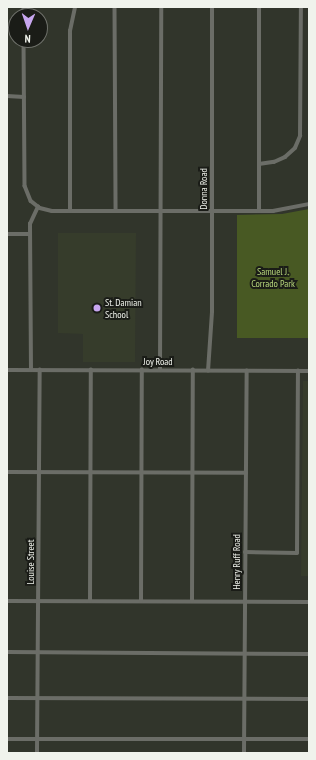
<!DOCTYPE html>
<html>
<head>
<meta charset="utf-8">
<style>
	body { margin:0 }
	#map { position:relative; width:316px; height:760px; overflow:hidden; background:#31352b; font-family:"PT Sans Narrow",sans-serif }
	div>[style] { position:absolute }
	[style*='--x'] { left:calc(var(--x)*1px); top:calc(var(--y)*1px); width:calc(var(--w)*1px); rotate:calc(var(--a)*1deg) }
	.built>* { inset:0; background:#363c2b }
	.green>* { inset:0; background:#485923 }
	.minor>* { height:3.5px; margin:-1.75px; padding:0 1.75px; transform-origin:1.75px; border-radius:1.75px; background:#6b6d67 }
	.dots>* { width:11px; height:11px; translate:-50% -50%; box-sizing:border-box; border:2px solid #1a1c17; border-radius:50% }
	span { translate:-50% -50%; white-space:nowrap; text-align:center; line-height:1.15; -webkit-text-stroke:4px #1a1c17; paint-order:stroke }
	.street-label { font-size:10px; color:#f0f3ec }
	.park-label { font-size:10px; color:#b8d87c }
	.poi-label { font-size:10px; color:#f0f3ec }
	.left { translate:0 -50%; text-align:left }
	.frame { position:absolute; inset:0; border:8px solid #f0f3ec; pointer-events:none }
	.north { position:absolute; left:8px; top:8px; width:40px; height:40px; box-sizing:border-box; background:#1a1c17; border:1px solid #70726c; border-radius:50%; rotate:182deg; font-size:11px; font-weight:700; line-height:16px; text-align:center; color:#f0f3ec }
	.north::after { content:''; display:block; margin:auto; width:14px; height:18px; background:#c7a6ef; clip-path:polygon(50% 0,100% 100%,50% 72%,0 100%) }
</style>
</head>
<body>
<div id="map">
	<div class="built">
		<i style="clip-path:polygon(58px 233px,136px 233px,135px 362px,83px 362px,83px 334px,58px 333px)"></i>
		<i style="clip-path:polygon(303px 381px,309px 381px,309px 576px,301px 576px)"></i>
	</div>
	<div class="green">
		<i style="clip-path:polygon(309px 209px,309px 338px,237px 338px,237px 215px,282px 214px)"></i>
	</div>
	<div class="minor">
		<i style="--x:24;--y:7;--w:9;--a:90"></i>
		<i style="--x:115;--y:7;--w:204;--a:89.7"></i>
		<i style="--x:24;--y:40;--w:146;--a:89.6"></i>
		<i style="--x:25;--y:186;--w:16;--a:68"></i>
		<i style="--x:31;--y:201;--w:11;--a:38"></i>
		<i style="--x:40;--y:208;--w:12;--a:14"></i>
		<i style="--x:52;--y:211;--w:221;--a:0"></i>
		<i style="--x:273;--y:211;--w:37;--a:-11"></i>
		<i style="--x:7;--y:96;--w:17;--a:3"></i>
		<i style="--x:259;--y:164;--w:15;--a:-8"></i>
		<i style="--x:274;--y:162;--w:12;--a:-24"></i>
		<i style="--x:285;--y:157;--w:13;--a:-42"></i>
		<i style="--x:295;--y:148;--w:13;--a:-67"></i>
		<i style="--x:300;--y:136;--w:129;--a:-89.6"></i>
		<i style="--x:70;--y:211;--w:180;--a:-90"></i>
		<i style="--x:70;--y:31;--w:25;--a:-78"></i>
		<i style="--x:259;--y:211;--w:204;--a:-90"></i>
		<i style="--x:7;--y:234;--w:23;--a:0"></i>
		<i style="--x:7;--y:370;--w:302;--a:0.2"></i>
		<i style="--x:31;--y:370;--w:146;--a:-90.4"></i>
		<i style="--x:30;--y:224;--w:19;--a:-65"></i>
		<i style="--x:160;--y:370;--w:363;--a:-89.8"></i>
		<i style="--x:208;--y:371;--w:59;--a:-86.1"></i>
		<i style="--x:212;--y:312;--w:305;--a:-90"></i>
		<i style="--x:7;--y:472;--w:239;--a:0.2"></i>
		<i style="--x:245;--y:552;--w:52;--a:1.1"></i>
		<i style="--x:297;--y:553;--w:182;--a:-89.7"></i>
		<i style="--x:7;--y:601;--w:302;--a:0.2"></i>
		<i style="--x:90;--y:601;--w:231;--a:-89.8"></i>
		<i style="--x:141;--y:601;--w:231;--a:-89.8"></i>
		<i style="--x:192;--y:601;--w:231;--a:-89.8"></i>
		<i style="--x:7;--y:652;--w:302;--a:0.4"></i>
		<i style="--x:7;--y:698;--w:302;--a:0.2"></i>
		<i style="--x:7;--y:739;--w:302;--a:0"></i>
		<i style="--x:37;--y:753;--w:383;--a:-89.6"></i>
		<i style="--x:244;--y:753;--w:382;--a:-89.6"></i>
	</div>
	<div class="dots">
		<i style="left:97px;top:308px;background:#c7a6ef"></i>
	</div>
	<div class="street-label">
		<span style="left:204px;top:189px;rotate:-90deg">Donna Road</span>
		<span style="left:158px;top:362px">Joy Road</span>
		<span style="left:31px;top:562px;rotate:-90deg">Louise Street</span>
		<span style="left:237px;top:562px;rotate:-90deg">Henry Ruff Road</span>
	</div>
	<div class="park-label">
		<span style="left:273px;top:277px">Samuel J.<br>Corrado Park</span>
	</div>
	<div class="poi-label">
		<span class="left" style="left:105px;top:308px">St. Damian<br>School</span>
	</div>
	<div class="frame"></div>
	<div class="north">N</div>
</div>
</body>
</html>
